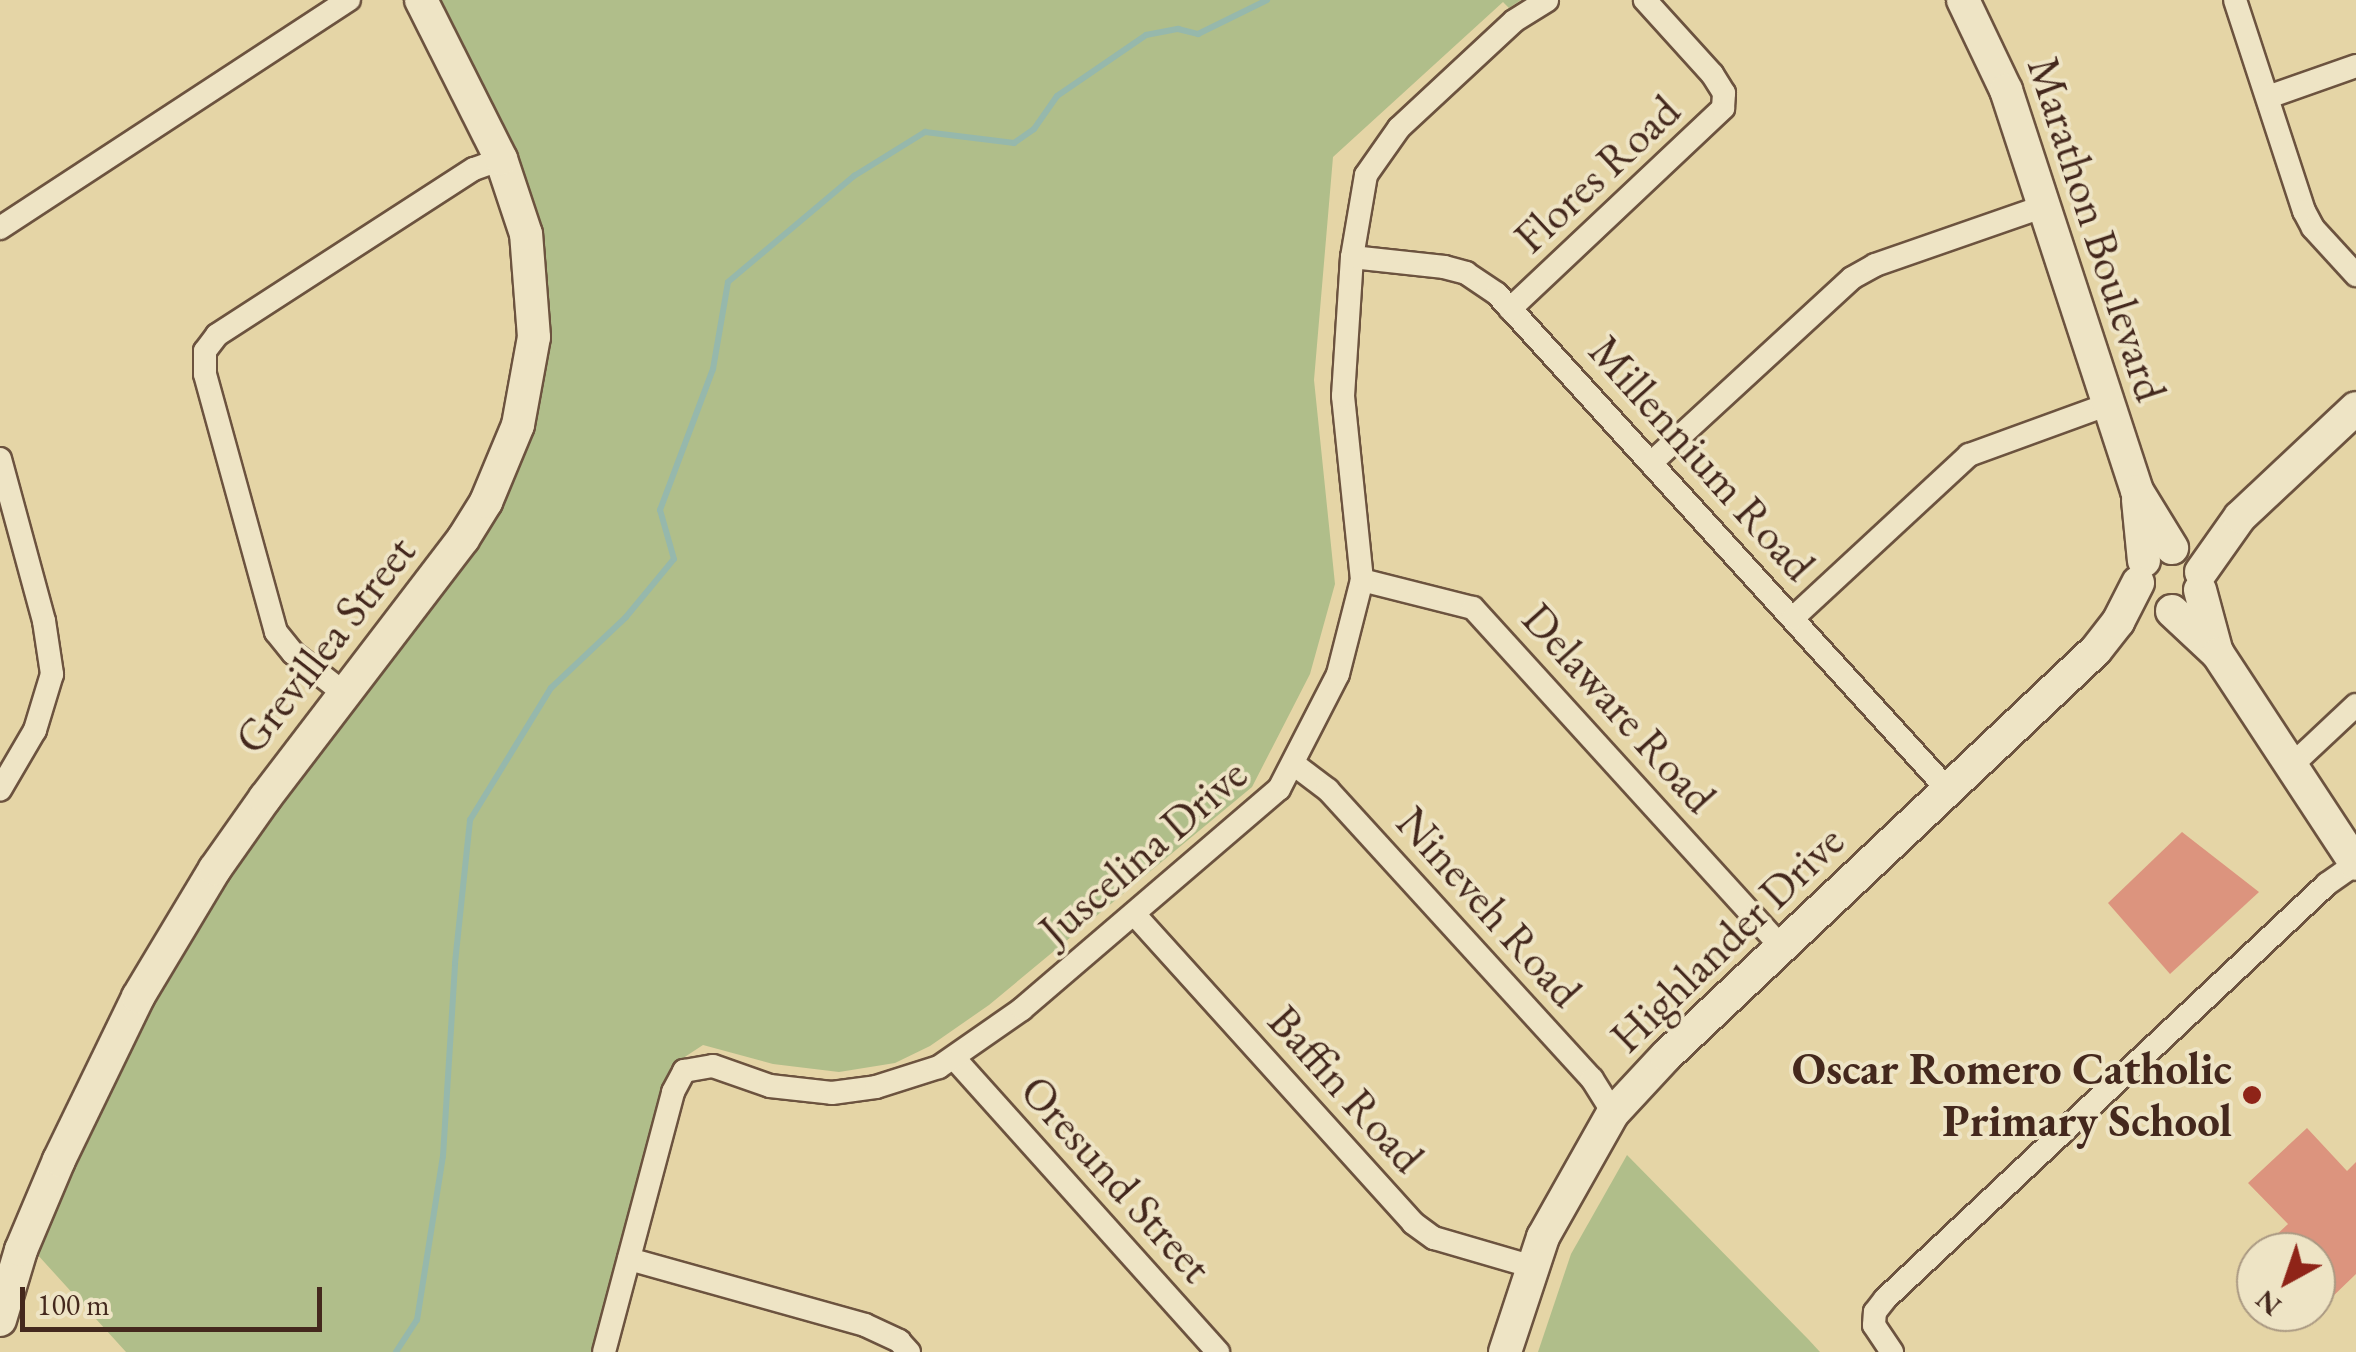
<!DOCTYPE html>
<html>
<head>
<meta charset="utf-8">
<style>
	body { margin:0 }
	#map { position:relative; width:2356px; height:1352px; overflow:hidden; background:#e5d5a6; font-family:"EB Garamond",serif }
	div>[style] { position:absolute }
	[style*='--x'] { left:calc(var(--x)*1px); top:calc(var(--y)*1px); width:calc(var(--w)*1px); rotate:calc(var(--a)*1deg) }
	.green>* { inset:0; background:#b0be8a }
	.stream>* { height:6px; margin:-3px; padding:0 3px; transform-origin:3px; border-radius:3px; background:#96b8ac }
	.building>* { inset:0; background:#dc947e }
	.roads { filter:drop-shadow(2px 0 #6c533f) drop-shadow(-2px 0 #6c533f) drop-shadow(0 2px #6c533f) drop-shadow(0 -2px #6c533f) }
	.street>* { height:22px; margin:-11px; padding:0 11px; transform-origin:11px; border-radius:11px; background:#eee4c5 }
	.secondary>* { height:32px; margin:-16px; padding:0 16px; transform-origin:16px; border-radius:16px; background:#eee4c5 }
	.dots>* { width:28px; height:28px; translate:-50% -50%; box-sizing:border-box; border:5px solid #eee4c5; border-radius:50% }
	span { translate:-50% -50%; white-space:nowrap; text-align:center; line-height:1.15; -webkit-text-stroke:8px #eee4c5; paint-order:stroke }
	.street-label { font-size:45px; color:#44281d }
	.poi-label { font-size:45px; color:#44281d; font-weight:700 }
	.right { translate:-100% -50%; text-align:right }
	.north { position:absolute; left:2236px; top:1232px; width:100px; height:100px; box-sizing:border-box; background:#eee4c5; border:2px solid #aa9982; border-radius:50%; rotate:220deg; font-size:28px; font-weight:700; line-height:40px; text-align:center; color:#44281d }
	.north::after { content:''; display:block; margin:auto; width:35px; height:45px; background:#8f2418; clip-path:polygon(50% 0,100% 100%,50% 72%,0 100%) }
	.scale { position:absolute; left:20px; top:1287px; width:302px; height:45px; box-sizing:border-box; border:5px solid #44281d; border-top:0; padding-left:12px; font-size:30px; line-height:35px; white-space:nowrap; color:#44281d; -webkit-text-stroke:8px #eee4c5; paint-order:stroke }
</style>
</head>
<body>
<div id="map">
	<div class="green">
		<i style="clip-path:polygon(433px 0,1521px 0,1509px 8px,1503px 2px,1333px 157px,1314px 380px,1335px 584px,1310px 674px,1252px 787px,989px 1005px,930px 1046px,895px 1063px,839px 1072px,773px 1064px,703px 1045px,671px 1066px,596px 1352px,126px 1352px,26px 1242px,144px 993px,471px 538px,540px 286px)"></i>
		<i style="clip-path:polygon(1627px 1155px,1808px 1339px,1820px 1352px,1538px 1352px,1571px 1254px)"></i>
	</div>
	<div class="stream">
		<i style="--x:396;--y:1352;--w:38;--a:-57"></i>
		<i style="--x:417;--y:1320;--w:166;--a:-81"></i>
		<i style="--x:443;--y:1156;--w:193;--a:-86.4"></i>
		<i style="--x:455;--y:963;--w:144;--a:-84"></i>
		<i style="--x:470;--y:820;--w:155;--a:-58.5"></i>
		<i style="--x:551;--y:688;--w:103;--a:-43.4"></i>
		<i style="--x:626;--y:617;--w:75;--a:-50.4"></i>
		<i style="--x:674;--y:559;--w:51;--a:-105.9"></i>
		<i style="--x:660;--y:510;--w:151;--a:-69.4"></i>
		<i style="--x:713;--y:369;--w:88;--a:-80.2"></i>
		<i style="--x:728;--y:282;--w:165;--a:-40.1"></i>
		<i style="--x:854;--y:176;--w:84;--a:-31.8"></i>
		<i style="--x:925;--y:132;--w:90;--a:7"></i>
		<i style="--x:1014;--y:143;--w:24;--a:-35"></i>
		<i style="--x:1034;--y:129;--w:40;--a:-55.1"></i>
		<i style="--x:1057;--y:96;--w:108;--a:-34.4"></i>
		<i style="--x:1146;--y:35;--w:33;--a:-11"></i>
		<i style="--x:1178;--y:29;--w:21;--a:14"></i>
		<i style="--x:1198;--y:34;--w:77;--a:-26.2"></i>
	</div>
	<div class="building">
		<i style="clip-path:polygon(2182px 832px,2259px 892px,2170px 974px,2108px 903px)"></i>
		<i style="clip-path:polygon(2307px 1128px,2347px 1171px,2356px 1162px,2356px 1274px,2329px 1300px,2316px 1286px,2316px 1252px,2284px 1252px,2272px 1239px,2288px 1224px,2248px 1183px)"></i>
	</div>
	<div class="roads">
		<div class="street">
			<i style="--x:2235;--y:0;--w:222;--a:71.9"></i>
			<i style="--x:2304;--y:211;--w:19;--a:62"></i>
			<i style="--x:2313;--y:228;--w:64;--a:47.5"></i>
			<i style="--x:2268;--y:97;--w:93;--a:-19.4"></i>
			<i style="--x:0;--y:228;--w:417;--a:-33.2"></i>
			<i style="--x:1352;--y:257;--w:93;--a:6.2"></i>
			<i style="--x:1444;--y:267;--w:23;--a:15"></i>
			<i style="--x:1466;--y:273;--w:37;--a:34"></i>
			<i style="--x:1497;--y:294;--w:672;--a:47.71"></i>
			<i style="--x:1510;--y:309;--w:293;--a:-43.3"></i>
			<i style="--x:1723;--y:108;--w:15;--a:-86"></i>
			<i style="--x:1724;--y:93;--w:22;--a:-122"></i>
			<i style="--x:1712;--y:74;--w:100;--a:-132.2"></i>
			<i style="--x:0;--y:459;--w:168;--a:74.8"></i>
			<i style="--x:44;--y:621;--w:54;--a:81.4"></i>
			<i style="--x:52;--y:674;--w:59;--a:106.9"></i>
			<i style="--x:35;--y:730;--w:69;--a:120.3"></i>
			<i style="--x:1651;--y:463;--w:273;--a:-42.6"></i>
			<i style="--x:1852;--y:278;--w:26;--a:-29"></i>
			<i style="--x:1875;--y:265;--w:179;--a:-19.2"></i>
			<i style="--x:1362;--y:580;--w:114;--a:14.2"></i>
			<i style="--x:1473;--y:608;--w:458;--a:47.7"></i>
			<i style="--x:1793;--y:618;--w:240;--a:-42.8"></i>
			<i style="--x:1969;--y:455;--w:149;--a:-20"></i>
			<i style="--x:345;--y:694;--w:66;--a:-141.7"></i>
			<i style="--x:293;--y:653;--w:27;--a:-129"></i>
			<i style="--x:276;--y:632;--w:268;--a:-105.4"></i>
			<i style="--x:205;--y:374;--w:23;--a:-90"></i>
			<i style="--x:205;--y:351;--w:20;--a:-53"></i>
			<i style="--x:217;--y:335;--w:306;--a:-32.9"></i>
			<i style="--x:474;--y:169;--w:29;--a:-20"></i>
			<i style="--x:1295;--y:765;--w:41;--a:37.1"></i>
			<i style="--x:1328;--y:790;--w:391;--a:47.6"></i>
			<i style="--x:1592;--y:1079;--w:40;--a:58"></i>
			<i style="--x:2291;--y:766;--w:89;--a:-43.2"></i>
			<i style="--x:1135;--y:915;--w:415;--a:47.9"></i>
			<i style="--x:1413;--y:1223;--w:26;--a:36"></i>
			<i style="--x:1434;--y:1238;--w:100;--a:16.3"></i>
			<i style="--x:955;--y:1059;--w:394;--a:48.1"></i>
			<i style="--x:629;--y:1259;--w:245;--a:15.6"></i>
			<i style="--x:865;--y:1325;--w:38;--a:25"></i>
			<i style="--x:899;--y:1341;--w:15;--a:48"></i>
			<i style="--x:604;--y:1352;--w:269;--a:-75.1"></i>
			<i style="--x:673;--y:1092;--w:24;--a:-62"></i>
			<i style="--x:684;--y:1071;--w:29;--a:-10"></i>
			<i style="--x:713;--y:1066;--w:60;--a:19.3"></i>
			<i style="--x:770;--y:1086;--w:62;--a:6.4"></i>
			<i style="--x:832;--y:1093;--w:44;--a:-7.8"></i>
			<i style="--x:876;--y:1087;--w:66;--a:-17.6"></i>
			<i style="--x:939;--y:1067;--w:101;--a:-34.9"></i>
			<i style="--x:1022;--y:1009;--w:338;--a:-40.6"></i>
			<i style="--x:1279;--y:789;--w:129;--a:-62.8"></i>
			<i style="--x:1338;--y:674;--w:97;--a:-75.7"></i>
			<i style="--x:1362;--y:580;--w:185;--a:-95.9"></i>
			<i style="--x:1343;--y:396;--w:139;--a:-86.3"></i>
			<i style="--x:1352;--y:257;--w:83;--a:-80.3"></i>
			<i style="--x:1366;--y:175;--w:57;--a:-54.9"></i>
			<i style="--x:1399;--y:128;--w:157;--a:-42.9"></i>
			<i style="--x:1514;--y:21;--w:39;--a:-32"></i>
			<i style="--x:1892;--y:1352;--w:32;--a:-124"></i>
			<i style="--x:1874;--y:1325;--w:13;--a:-86"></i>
			<i style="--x:1875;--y:1312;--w:16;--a:-52"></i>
			<i style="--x:1885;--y:1299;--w:606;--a:-43.2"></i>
			<i style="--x:2327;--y:884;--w:35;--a:-35"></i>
		</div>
		<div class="secondary">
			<i style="--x:1963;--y:0;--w:100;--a:64.5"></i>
			<i style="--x:2006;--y:90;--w:422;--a:71.9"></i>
			<i style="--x:2137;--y:491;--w:67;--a:58.4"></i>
			<i style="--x:2138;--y:500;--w:61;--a:84.4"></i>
			<i style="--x:2201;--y:572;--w:67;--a:-54.7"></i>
			<i style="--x:2240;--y:517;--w:159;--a:-43.2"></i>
			<i style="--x:2200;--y:590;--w:65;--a:74.9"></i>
			<i style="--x:2172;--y:611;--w:63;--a:43.1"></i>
			<i style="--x:2218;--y:654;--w:251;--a:56.7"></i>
			<i style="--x:0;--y:1320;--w:73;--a:-73.3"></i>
			<i style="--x:21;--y:1250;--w:98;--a:-67.1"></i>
			<i style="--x:59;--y:1160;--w:181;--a:-64.1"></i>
			<i style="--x:138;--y:997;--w:149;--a:-59"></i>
			<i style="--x:215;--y:869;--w:87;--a:-54.8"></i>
			<i style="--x:265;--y:798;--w:326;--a:-52.6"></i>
			<i style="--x:463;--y:539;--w:44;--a:-58.1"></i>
			<i style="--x:486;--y:502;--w:83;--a:-67.4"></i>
			<i style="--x:518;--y:425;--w:89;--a:-79.7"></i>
			<i style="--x:534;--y:337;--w:103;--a:-94.4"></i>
			<i style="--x:526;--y:234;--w:79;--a:-108.4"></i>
			<i style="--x:501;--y:159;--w:178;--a:-116.7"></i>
			<i style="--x:1505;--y:1352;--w:121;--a:-71.7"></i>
			<i style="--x:1543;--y:1237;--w:142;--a:-60.6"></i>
			<i style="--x:1613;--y:1113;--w:78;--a:-47.1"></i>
			<i style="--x:1666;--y:1056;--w:591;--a:-43.36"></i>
			<i style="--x:2096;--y:650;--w:36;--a:-52"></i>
			<i style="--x:2118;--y:622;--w:44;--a:-62.9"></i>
		</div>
	</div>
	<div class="dots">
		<i style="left:2252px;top:1095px;background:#8f2418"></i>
	</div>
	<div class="street-label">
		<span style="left:1597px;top:174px;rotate:-43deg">Flores Road</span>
		<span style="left:2097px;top:229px;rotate:72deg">Marathon Boulevard</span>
		<span style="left:1702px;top:458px;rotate:48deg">Millennium Road</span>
		<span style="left:325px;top:645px;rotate:-52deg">Grevillea Street</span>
		<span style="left:1619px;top:708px;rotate:48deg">Delaware Road</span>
		<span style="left:1143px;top:852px;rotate:-41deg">Juscelina Drive</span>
		<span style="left:1489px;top:907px;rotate:48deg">Nineveh Road</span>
		<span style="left:1727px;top:939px;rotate:-44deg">Highlander Drive</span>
		<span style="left:1346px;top:1089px;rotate:48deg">Baffin Road</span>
		<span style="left:1116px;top:1179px;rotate:48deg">Oresund Street</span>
	</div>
	<div class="poi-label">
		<span class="right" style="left:2232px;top:1095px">Oscar Romero Catholic<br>Primary School</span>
	</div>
	<div class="north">N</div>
	<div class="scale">100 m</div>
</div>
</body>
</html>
